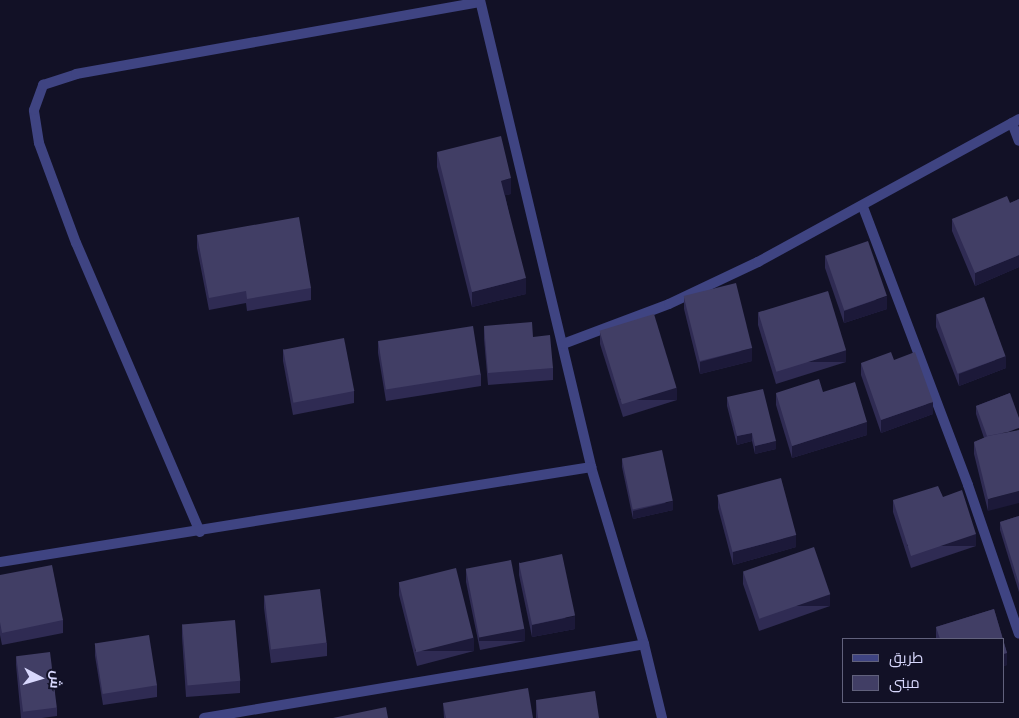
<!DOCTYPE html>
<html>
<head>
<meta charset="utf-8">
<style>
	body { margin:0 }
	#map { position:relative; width:1019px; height:718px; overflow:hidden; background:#121126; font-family:Figtree,Cairo,sans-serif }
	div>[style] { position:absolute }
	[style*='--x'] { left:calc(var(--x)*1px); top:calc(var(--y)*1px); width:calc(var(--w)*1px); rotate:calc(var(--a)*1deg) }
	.street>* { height:10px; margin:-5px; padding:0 5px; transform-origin:5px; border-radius:5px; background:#3f4482 }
	.wall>* { inset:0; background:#2f2b53 }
	.shaded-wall>* { inset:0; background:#1c1939; transform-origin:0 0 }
	.building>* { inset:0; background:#413e65; transform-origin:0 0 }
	span { translate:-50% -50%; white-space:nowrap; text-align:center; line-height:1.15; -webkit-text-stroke:4.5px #121126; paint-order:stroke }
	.legend { position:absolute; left:842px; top:638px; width:162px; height:65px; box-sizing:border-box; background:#121126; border:1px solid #61617c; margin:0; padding:6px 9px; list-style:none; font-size:15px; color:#d8d8fd }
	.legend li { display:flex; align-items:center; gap:10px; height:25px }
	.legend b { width:25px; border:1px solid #61617c }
	.north { position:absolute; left:15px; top:653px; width:50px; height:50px; -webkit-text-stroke:4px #121126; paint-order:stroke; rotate:96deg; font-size:14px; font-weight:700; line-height:20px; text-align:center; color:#d8d8fd }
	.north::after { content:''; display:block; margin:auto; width:18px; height:22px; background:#d8d8fd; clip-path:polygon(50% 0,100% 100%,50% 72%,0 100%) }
</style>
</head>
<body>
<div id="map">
	<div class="street">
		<i style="--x:480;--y:0;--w:480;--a:76.6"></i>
		<i style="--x:591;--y:467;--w:185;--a:73.3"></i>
		<i style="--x:644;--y:644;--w:76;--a:76.3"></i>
		<i style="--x:1012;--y:123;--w:19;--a:69"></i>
		<i style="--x:863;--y:207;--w:297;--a:69.3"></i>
		<i style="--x:968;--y:485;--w:157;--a:71.1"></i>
		<i style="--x:563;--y:344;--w:113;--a:-20.7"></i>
		<i style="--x:669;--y:304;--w:98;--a:-25.3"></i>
		<i style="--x:758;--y:262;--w:298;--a:-28.7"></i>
		<i style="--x:200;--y:532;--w:314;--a:-113.2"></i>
		<i style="--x:76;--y:243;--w:107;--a:-110.3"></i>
		<i style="--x:39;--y:143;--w:33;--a:-99"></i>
		<i style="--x:34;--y:110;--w:27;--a:-70"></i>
		<i style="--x:43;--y:85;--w:35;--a:-18"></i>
		<i style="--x:76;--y:74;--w:410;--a:-10.1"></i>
		<i style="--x:0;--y:562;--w:599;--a:-9.13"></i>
		<i style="--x:204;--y:718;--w:446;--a:-9.5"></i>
	</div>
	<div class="wall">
		<i style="clip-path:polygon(437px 152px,511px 194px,505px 195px,526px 294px,472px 307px,437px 167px)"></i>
		<i style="clip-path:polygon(1019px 199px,1019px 267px,975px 286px,952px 231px,952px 219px,1010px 203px)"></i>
		<i style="clip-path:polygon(197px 235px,311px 288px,311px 300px,247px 311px,246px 303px,209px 310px,197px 248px)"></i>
		<i style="clip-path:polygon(825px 255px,887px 309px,844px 323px,825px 268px)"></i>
		<i style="clip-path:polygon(684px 296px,752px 361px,700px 374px,684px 309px)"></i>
		<i style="clip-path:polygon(758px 313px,846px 362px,776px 384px,758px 325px)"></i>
		<i style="clip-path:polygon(936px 315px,1006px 368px,959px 386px,936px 327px)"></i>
		<i style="clip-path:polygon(484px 326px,533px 337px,553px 368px,553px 380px,488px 385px,484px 339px)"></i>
		<i style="clip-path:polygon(600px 331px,677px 400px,623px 417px,600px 344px)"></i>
		<i style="clip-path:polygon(378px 341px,481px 374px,481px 386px,386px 401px,378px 353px)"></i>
		<i style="clip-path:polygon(283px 349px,354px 391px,354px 403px,293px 415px,283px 361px)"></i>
		<i style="clip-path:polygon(894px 360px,933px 414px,881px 433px,861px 375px,861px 363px)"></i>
		<i style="clip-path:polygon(823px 392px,867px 435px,792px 458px,776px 405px,776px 393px)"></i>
		<i style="clip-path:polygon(1010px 393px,988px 511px,974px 454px,974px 442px,984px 438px,976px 414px,976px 406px)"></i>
		<i style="clip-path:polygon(727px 397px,776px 449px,755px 454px,752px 441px,737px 445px,727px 406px)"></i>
		<i style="clip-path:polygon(622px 459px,673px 510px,633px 519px,622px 467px)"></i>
		<i style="clip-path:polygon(718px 496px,796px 547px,733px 565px,718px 508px)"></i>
		<i style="clip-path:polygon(893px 500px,976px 546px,911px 568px,893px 512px)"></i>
		<i style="clip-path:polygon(1019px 516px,1019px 592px,1000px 530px,1000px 522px)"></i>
		<i style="clip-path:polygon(519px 562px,575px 629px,532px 637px,519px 575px)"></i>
		<i style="clip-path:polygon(466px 569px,525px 641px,480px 650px,466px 582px)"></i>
		<i style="clip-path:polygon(743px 572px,830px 606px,759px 631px,743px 584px)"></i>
		<i style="clip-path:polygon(0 575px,63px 620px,63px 633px,2px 645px,0 635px)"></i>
		<i style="clip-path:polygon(399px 582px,474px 651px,417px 666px,399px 595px)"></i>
		<i style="clip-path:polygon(264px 595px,327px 643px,327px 656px,271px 663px,264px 608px)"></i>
		<i style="clip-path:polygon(994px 609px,1007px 653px,1007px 665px,1003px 666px,1003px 639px,936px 639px,936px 627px)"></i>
		<i style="clip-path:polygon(182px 624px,240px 681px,240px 693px,186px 697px,182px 637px)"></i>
		<i style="clip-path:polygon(95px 643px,157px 685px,157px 697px,103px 705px,95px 656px)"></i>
		<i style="clip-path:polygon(16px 656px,57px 708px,57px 716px,42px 718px,21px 718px,16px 665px)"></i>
		<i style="clip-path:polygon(536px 700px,599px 718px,536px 718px)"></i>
		<i style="clip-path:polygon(443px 703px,533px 718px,444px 718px)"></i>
	</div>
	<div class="shaded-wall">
		<i style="clip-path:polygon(511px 178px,511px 194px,501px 196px,501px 181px)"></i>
		<i style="clip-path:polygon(1019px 255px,1019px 267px,975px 286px,975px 273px)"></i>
		<i style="clip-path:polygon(526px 278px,526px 294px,472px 307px,472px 292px)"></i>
		<i style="clip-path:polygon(887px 296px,887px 309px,844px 323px,844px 311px)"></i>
		<i style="clip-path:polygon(752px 348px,752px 361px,700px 374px,700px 362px)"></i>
		<i style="left:846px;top:350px;width:12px;height:73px;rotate:90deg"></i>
		<i style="clip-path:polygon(1006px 356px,1006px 368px,959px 386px,959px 374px)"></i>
		<i style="left:677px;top:388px;width:12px;height:57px;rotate:90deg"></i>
		<i style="clip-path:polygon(933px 402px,933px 414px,881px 433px,881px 420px)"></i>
		<i style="clip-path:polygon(867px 422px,867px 435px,792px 458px,792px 446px)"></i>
		<i style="clip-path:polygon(752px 433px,752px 441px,737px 445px,737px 436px)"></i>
		<i style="clip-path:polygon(776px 441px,776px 449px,755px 454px,755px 446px)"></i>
		<i style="clip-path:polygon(1019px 491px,1019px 503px,988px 511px,988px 499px)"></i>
		<i style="clip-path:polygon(673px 501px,673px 510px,633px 519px,633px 511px)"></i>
		<i style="left:976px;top:534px;width:12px;height:69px;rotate:90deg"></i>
		<i style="clip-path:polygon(796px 535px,796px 547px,733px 565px,733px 552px)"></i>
		<i style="left:830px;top:594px;width:12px;height:75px;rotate:90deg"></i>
		<i style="clip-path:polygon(575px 616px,575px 629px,532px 637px,532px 625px)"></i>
		<i style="left:525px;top:629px;width:12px;height:46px;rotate:90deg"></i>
		<i style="left:474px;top:638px;width:13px;height:59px;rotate:90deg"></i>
		<i style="clip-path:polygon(1007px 653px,1007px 665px,1003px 666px,1003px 654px)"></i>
	</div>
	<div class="building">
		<i style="clip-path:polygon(501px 136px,511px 178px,501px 181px,526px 278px,472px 292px,437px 152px)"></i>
		<i style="clip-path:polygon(1007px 196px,1010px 203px,1019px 199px,1019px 255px,975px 273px,952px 219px)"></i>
		<i style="clip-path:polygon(299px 217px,311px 288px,247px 299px,246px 291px,209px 298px,197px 235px)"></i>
		<i style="left:868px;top:241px;width:58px;height:45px;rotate:71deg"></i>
		<i style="left:736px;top:283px;width:67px;height:54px;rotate:76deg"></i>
		<i style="left:828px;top:291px;width:62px;height:73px;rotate:73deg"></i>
		<i style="left:984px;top:297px;width:63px;height:51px;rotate:70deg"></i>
		<i style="left:654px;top:314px;width:77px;height:57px;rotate:73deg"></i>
		<i style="clip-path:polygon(532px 322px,533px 337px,550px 335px,553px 368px,488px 373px,484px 326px)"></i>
		<i style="left:473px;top:326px;width:49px;height:96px;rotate:81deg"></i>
		<i style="left:344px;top:338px;width:54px;height:62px;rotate:79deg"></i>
		<i style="clip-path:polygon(891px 352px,894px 360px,915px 352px,933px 402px,881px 420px,861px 363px)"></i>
		<i style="clip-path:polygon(819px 379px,823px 392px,855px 382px,867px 422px,792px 446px,776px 393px)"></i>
		<i style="clip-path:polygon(763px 389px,776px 441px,755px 446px,752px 433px,737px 436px,727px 397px)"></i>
		<i style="clip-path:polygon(1010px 393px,1019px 418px,1019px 428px,1008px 432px,987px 436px,976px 406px)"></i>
		<i style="clip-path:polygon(1019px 430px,1019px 491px,988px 499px,974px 442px,988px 436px)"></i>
		<i style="left:662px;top:450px;width:52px;height:41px;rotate:78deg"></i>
		<i style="left:781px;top:478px;width:59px;height:66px;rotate:75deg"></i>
		<i style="clip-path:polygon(938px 486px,943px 497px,962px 490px,976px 534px,911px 556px,893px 500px)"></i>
		<i style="clip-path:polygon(1019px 516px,1019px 584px,1000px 522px)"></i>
		<i style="left:814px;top:547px;width:50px;height:75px;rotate:71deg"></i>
		<i style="left:562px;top:554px;width:63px;height:44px;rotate:78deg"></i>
		<i style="left:511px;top:560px;width:70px;height:46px;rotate:79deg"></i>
		<i style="clip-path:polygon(52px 565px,63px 620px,2px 633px,0 622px,0 575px)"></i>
		<i style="left:456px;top:568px;width:72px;height:59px;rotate:76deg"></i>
		<i style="left:320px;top:589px;width:54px;height:56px;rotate:83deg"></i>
		<i style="clip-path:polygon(994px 609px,1007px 653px,1003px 654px,1003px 639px,940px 639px,936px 627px)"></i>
		<i style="left:235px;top:620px;width:61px;height:53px;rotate:85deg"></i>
		<i style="left:149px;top:635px;width:51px;height:55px;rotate:81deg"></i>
		<i style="left:50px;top:652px;width:56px;height:34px;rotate:83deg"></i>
		<i style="clip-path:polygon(528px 688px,533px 718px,446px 718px,443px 703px)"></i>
		<i style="clip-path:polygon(595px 691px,599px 718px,538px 718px,536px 700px)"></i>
		<i style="clip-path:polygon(386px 707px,388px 718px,333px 718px)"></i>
	</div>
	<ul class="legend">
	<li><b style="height:6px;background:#3f4482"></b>طريق</li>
	<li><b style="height:14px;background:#413e65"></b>مبنى</li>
	</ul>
	<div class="north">ش</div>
</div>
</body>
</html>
